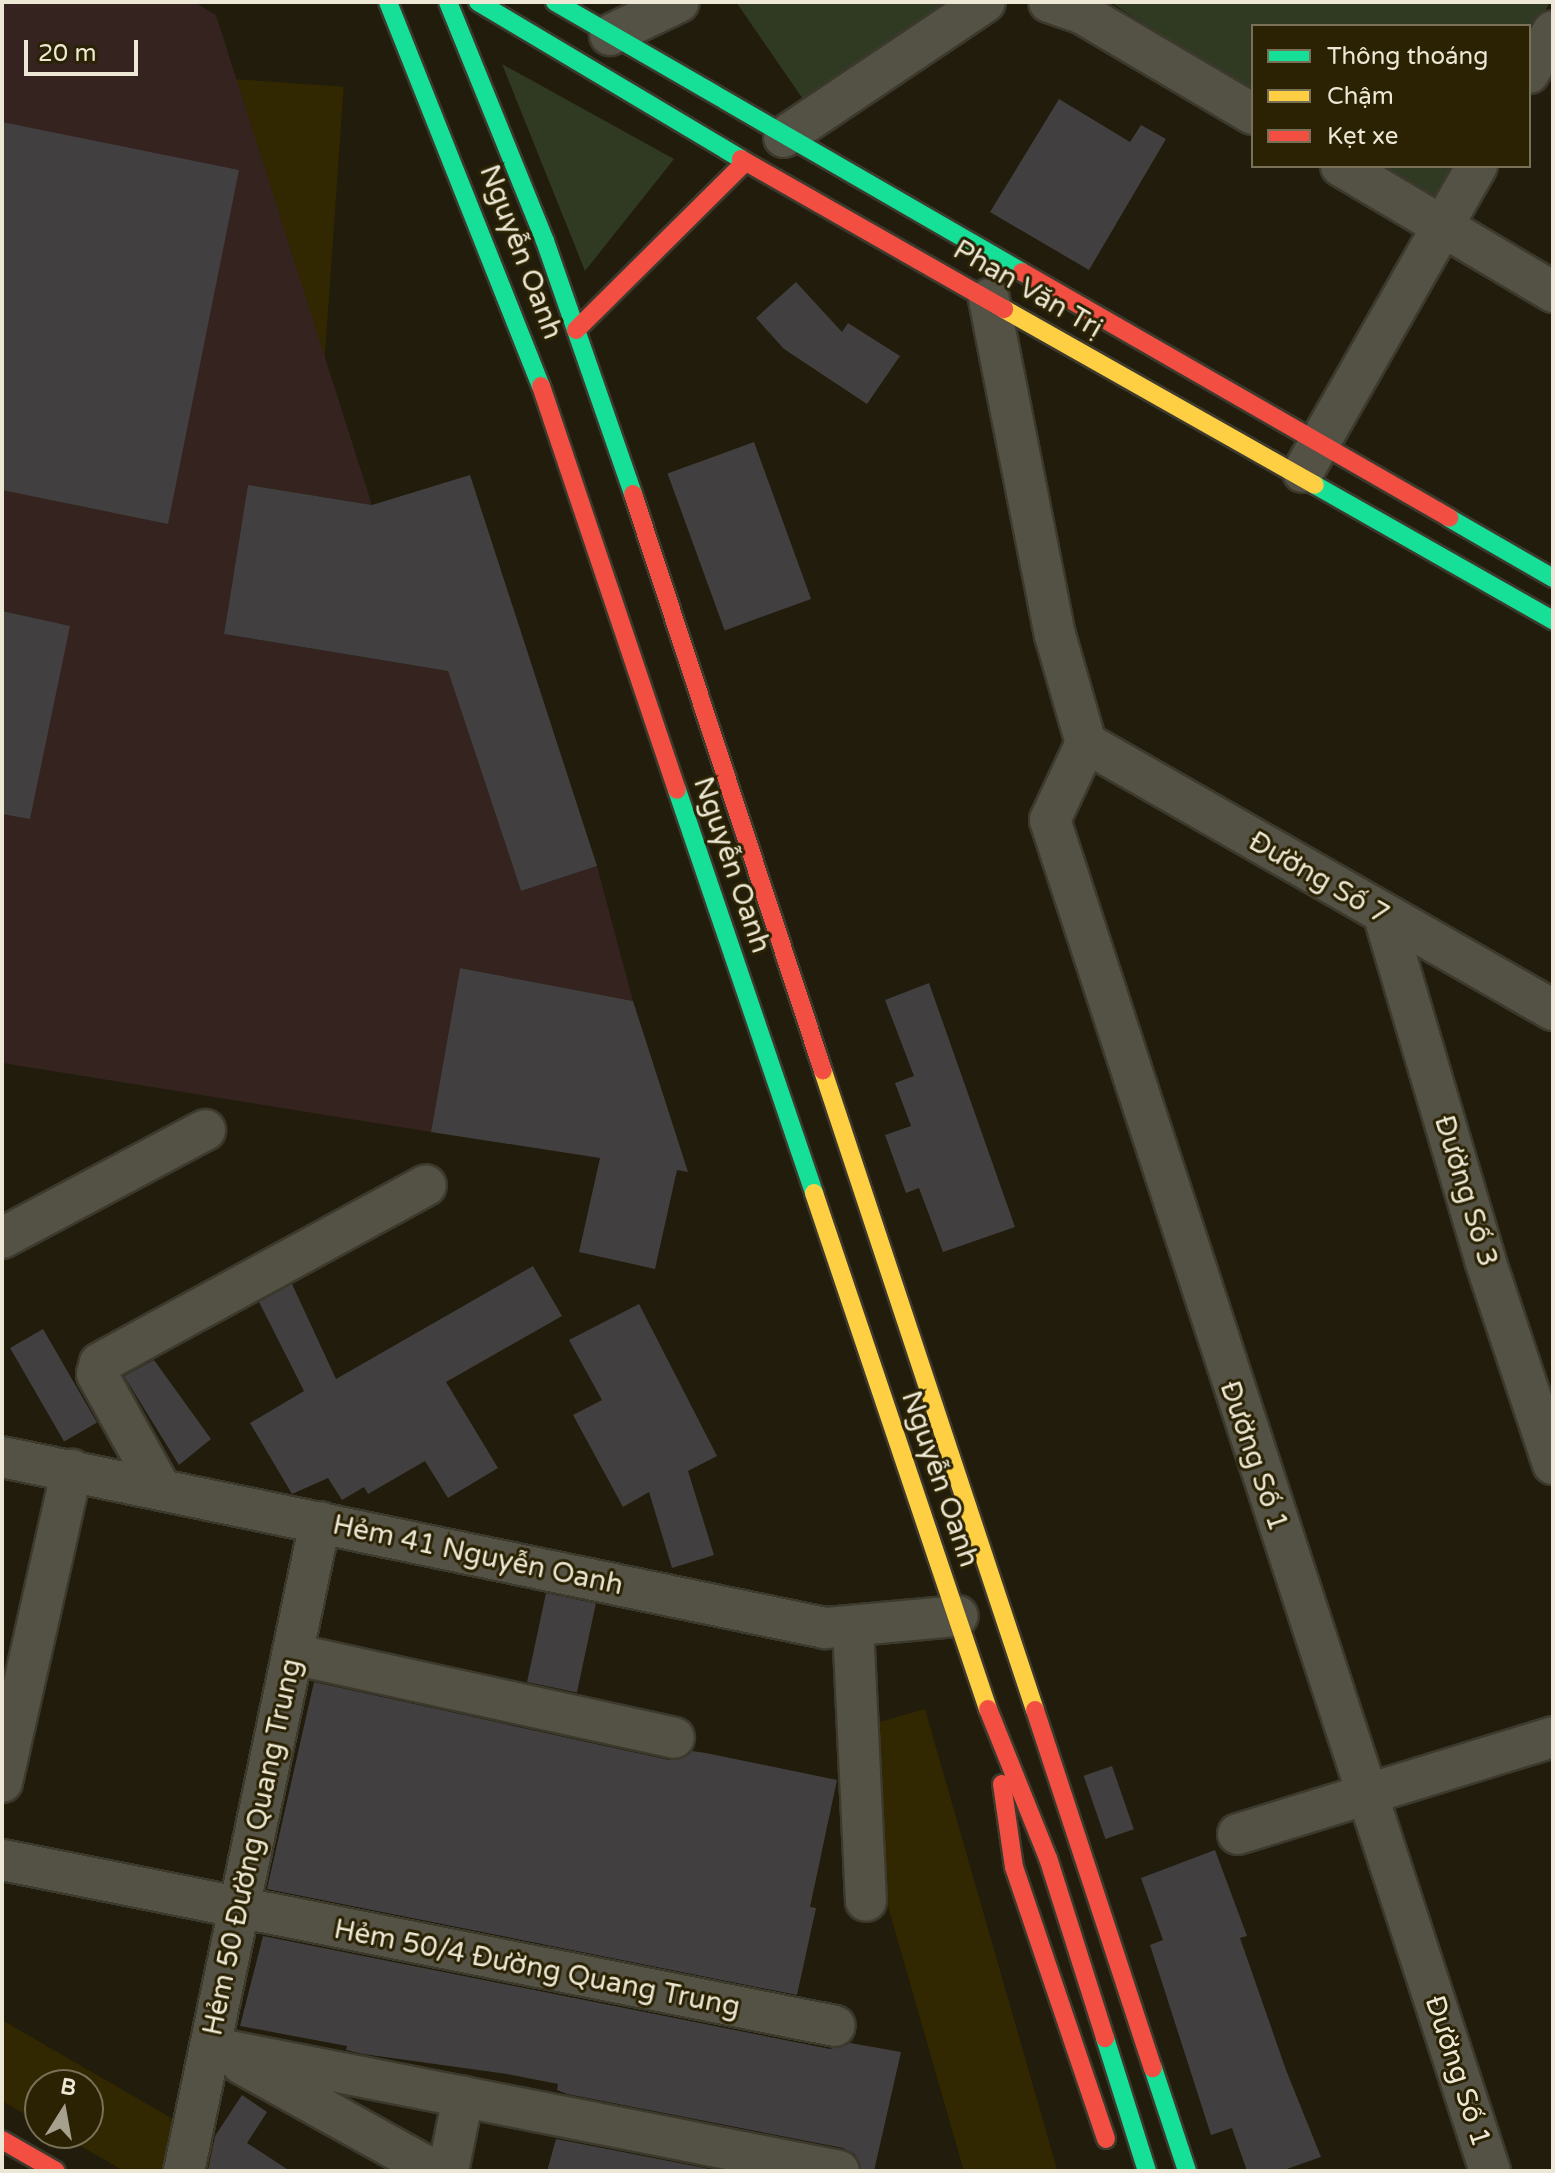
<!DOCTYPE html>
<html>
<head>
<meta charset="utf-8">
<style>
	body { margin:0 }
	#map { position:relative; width:1555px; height:2173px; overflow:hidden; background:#211c0b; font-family:"Varela Round",sans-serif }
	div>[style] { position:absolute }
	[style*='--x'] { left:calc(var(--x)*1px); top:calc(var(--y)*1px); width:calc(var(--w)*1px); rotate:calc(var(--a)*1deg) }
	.built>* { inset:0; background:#312701; transform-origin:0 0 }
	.industrial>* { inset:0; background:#34231f }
	.green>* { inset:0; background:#303922 }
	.building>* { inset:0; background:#423f40; transform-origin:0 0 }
	.roads { filter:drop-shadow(2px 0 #3c392d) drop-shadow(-2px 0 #3c392d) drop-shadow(0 2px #3c392d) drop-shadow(0 -2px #3c392d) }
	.street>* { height:40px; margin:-20px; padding:0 20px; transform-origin:20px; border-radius:20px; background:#545145 }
	.fast>* { height:18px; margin:-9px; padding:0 9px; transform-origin:9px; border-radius:9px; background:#16e098 }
	.slow>* { height:18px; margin:-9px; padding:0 9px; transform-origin:9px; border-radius:9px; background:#ffcf43 }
	.jam>* { height:18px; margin:-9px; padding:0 9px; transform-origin:9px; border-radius:9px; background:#f24e42 }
	span { translate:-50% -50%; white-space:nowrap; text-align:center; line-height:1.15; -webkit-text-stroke:6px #2a2202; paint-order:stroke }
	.street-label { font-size:28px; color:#ede8d6 }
	.frame { position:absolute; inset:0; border:4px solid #ede8d6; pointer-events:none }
	.legend { position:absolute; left:1251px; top:24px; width:280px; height:144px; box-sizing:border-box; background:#2a2202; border:2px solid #787157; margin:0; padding:10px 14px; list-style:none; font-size:24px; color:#ede8d6 }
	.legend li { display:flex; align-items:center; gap:16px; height:40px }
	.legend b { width:40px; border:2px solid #787157 }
	.north { position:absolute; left:24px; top:2069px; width:80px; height:80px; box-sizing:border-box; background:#2a2202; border:2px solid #787157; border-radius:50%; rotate:11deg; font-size:22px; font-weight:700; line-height:32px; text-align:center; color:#ede8d6 }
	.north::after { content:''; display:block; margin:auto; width:28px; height:36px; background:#a6a18f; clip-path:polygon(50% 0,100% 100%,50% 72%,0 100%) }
	.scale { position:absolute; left:24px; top:40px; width:114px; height:36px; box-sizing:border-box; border:4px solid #ede8d6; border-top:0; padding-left:10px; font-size:24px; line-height:28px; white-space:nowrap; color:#ede8d6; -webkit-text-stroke:6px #2a2202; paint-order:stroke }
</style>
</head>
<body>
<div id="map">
	<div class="built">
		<i style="left:234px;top:79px;width:110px;height:448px;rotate:4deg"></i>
		<i style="left:925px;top:1709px;width:482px;height:90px;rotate:74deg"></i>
		<i style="clip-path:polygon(2px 2020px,263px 2171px,124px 2171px,58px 2133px,88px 2133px,88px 2085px,40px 2085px,40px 2123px,2px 2101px)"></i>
	</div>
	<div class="industrial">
		<i style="clip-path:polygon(2px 2px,194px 2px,216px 15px,372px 505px,248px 485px,224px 634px,448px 671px,521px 891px,597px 866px,633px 1001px,460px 968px,431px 1132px,2px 1063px)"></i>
	</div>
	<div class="green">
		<i style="clip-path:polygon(736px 2px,955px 2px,805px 102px)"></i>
		<i style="clip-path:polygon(1110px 2px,1550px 2px,1529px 40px,1529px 26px,1253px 26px,1253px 94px)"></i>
		<i style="clip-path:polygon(502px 64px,674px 159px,585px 271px)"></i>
		<i style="clip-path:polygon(1364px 166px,1458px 166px,1433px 211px)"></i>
	</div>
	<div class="building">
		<i style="clip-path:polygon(1059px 99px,1130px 142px,1141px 125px,1166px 139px,1089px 270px,990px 212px)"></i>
		<i style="clip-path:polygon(2px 122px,239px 170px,168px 524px,2px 490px)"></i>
		<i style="clip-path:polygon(796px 282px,842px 332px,848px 323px,900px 356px,867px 404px,784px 349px,756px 318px)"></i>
		<i style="left:754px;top:442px;width:167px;height:92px;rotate:70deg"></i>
		<i style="clip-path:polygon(470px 475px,597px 866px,521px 891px,448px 671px,224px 634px,248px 485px,372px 505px)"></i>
		<i style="clip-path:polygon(2px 611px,70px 626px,30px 819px,2px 814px)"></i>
		<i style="clip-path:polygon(460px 968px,633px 1001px,688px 1172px,677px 1170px,655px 1269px,579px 1252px,600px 1158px,431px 1132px)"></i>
		<i style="clip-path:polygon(929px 983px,1015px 1227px,943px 1252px,919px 1188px,906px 1193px,885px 1135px,911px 1126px,895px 1083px,914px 1076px,885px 1000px)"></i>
		<i style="clip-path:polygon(533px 1266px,562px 1316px,446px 1382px,498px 1468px,448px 1498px,425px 1461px,368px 1494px,364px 1487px,342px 1500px,328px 1478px,292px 1494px,250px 1423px,304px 1391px,259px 1302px,292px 1284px,336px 1379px)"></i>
		<i style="clip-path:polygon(639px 1304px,717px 1456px,688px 1471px,714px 1555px,672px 1568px,649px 1492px,623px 1507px,573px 1415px,602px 1400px,569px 1340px)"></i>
		<i style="left:43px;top:1329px;width:108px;height:38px;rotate:60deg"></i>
		<i style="clip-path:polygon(154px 1360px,211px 1439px,179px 1465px,124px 1376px)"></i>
		<i style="left:546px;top:1593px;width:51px;height:91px;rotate:12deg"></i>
		<i style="clip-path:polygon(314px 1682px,669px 1760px,692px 1751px,706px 1753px,837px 1780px,810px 1907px,816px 1908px,797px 1995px,267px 1889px)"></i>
		<i style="left:1112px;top:1766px;width:67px;height:30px;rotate:71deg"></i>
		<i style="clip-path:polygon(1215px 1850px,1247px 1936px,1240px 1938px,1286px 2070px,1321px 2157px,1281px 2171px,1247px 2171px,1232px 2128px,1211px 2135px,1150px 1945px,1163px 1940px,1141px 1878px)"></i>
		<i style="clip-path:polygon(263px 1936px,830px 2049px,850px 2043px,901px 2052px,874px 2171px,861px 2171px,855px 2154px,843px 2148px,567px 2094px,557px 2090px,558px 2084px,507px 2074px,363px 2054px,346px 2050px,347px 2046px,240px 2026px)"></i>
		<i style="clip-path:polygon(242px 2095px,267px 2112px,247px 2143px,290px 2171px,208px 2171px,215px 2136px)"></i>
		<i style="clip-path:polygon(556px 2139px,720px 2171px,547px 2171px)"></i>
	</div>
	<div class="roads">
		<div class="street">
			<i style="--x:1049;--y:2;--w:36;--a:19"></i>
			<i style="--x:1083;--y:14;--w:197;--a:30.5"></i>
			<i style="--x:610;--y:35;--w:76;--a:-25.6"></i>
			<i style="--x:1529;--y:73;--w:48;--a:-60.3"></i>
			<i style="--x:784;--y:137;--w:242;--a:-33.9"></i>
			<i style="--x:1341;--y:166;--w:247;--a:30.7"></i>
			<i style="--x:989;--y:299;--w:342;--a:78.9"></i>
			<i style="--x:1055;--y:635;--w:112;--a:74"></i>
			<i style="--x:1303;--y:472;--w:352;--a:-60.4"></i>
			<i style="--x:1086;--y:743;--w:85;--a:115.1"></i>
			<i style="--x:1050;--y:820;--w:1421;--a:71.96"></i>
			<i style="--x:1086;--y:743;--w:538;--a:29.76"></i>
			<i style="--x:1384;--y:916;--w:359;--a:73.6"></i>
			<i style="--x:1485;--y:1260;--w:215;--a:71.6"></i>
			<i style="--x:2;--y:1238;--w:230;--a:-28"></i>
			<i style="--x:2;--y:1457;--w:841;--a:11.74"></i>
			<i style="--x:825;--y:1628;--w:133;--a:-5.2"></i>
			<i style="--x:159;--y:1486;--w:128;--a:-119"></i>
			<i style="--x:97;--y:1374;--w:11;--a:-75"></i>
			<i style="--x:100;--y:1363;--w:371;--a:-28.6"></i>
			<i style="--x:853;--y:1626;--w:275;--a:87.3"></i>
			<i style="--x:293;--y:1654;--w:390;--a:12.4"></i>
			<i style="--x:2;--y:1782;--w:320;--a:-77.4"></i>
			<i style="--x:1238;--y:1834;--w:330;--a:-17.1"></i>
			<i style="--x:2;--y:1860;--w:849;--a:11.27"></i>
			<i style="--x:210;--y:2047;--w:641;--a:11.15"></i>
			<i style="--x:242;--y:2064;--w:221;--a:29"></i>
			<i style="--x:184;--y:2171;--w:663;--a:-78.16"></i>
			<i style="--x:448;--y:2171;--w:76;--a:-78.5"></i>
		</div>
		<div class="fast">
			<i style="--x:388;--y:2;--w:413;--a:68.3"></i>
			<i style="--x:448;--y:2;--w:258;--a:67.9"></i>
			<i style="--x:545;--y:241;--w:268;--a:70.8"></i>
			<i style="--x:478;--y:2;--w:306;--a:30.8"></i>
			<i style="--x:555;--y:2;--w:539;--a:30.03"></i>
			<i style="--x:1315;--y:485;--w:274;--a:29.6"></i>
			<i style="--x:1449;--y:518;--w:120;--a:30"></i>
			<i style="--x:677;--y:790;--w:426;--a:71.2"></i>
			<i style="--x:1105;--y:2038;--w:139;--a:72.5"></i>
			<i style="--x:1153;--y:2068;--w:108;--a:71.7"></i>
		</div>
		<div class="slow">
			<i style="--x:1004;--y:309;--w:357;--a:29.5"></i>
			<i style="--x:823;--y:1071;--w:673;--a:71.65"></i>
			<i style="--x:814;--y:1193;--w:545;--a:71.37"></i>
		</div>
		<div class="jam">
			<i style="--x:741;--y:159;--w:303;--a:29.7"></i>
			<i style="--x:1022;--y:272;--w:493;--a:29.9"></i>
			<i style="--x:576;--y:330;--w:238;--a:-44.8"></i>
			<i style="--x:541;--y:386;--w:426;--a:71.4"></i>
			<i style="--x:633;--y:494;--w:607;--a:71.77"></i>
			<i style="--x:988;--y:1709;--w:161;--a:68.1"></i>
			<i style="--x:1048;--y:1858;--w:189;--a:72.4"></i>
			<i style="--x:1035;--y:1710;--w:377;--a:71.8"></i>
			<i style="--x:1002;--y:1784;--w:84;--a:81.8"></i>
			<i style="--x:1014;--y:1867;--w:287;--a:71.3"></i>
			<i style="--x:2;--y:2140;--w:62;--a:29.9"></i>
		</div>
	</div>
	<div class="street-label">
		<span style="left:521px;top:252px;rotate:69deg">Nguyễn Oanh</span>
		<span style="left:1028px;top:289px;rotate:30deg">Phan Văn Trị</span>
		<span style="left:732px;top:865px;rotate:71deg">Nguyễn Oanh</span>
		<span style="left:1319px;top:878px;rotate:30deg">Đường Số 7</span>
		<span style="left:1466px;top:1191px;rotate:73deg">Đường Số 3</span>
		<span style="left:1254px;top:1456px;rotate:71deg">Đường Số 1</span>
		<span style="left:940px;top:1479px;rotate:71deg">Nguyễn Oanh</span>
		<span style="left:478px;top:1555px;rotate:12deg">Hẻm 41 Nguyễn Oanh</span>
		<span style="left:252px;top:1847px;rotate:-78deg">Hẻm 50 Đường Quang Trung</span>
		<span style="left:537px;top:1968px;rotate:11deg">Hẻm 50/4 Đường Quang Trung</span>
		<span style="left:1458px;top:2071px;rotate:72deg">Đường Số 1</span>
	</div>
	<div class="frame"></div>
	<ul class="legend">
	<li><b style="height:10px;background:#16e098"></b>Thông thoáng</li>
	<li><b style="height:10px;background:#ffcf43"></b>Chậm</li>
	<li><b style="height:10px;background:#f24e42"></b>Kẹt xe</li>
	</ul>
	<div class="north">B</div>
	<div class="scale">20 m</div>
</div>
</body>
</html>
